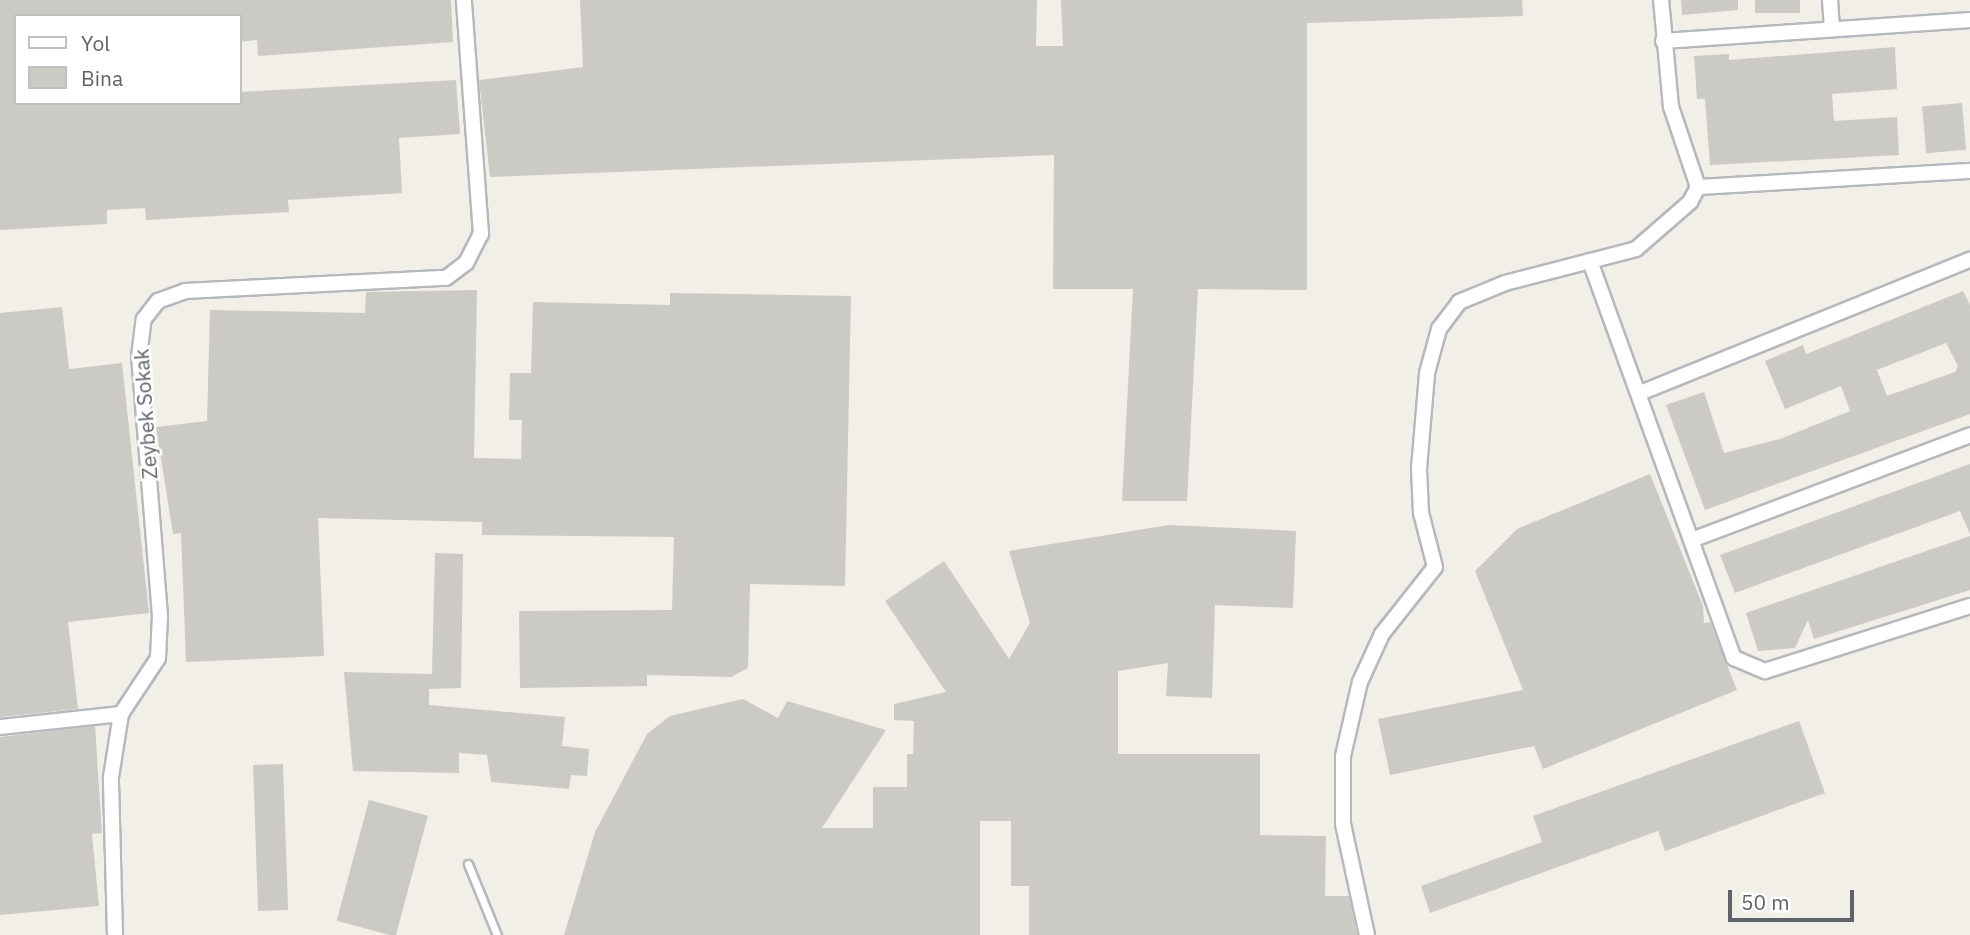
<!DOCTYPE html>
<html>
<head>
<meta charset="utf-8">
<style>
	body { margin:0 }
	#map { position:relative; width:1970px; height:935px; overflow:hidden; background:#f1efe8; font-family:"IBM Plex Sans",sans-serif }
	div>[style] { position:absolute }
	[style*='--x'] { left:calc(var(--x)*1px); top:calc(var(--y)*1px); width:calc(var(--w)*1px); rotate:calc(var(--a)*1deg) }
	.building>* { inset:0; background:#cccac5; transform-origin:0 0 }
	.roads { filter:drop-shadow(2px 0 #b5b8bc) drop-shadow(-2px 0 #b5b8bc) drop-shadow(0 2px #b5b8bc) drop-shadow(0 -2px #b5b8bc) }
	.lane>* { height:7px; margin:-3.5px; padding:0 3.5px; transform-origin:3.5px; border-radius:3.5px; background:#fff }
	.street>* { height:14px; margin:-7px; padding:0 7px; transform-origin:7px; border-radius:7px; background:#fff }
	span { translate:-50% -50%; white-space:nowrap; text-align:center; line-height:1.15; -webkit-text-stroke:5px #fff; paint-order:stroke }
	.street-label { font-size:21px; color:#5f6368 }
	.legend { position:absolute; left:14px; top:14px; width:228px; height:91px; box-sizing:border-box; background:#fff; border:2px solid #bfc1c3; margin:0; padding:9px 12px; list-style:none; font-size:21px; color:#5f6368 }
	.legend li { display:flex; align-items:center; gap:14px; height:35px }
	.legend b { width:35px; border:2px solid #bfc1c3 }
	.scale { position:absolute; left:1728px; top:890px; width:126px; height:32px; box-sizing:border-box; border:4px solid #5f6368; border-top:0; padding-left:9px; font-size:21px; line-height:24px; white-space:nowrap; color:#5f6368; -webkit-text-stroke:5px #fff; paint-order:stroke }
</style>
</head>
<body>
<div id="map">
	<div class="building">
		<i style="clip-path:polygon(0 0,451px 0,453px 42px,258px 56px,257px 40px,240px 42px,240px 16px,16px 16px,16px 103px,240px 103px,240px 92px,456px 80px,460px 134px,399px 138px,402px 193px,288px 200px,289px 212px,146px 220px,145px 208px,107px 210px,107px 224px,0 230px)"></i>
		<i style="clip-path:polygon(580px 0,1037px 0,1036px 46px,1063px 46px,1061px 0,1522px 0,1523px 16px,1307px 23px,1307px 290px,1198px 289px,1187px 501px,1122px 501px,1133px 289px,1053px 289px,1054px 155px,490px 177px,479px 80px,583px 67px)"></i>
		<i style="clip-path:polygon(1681px 0,1738px 0,1738px 10px,1682px 15px)"></i>
		<i style="left:1755px;top:0;width:45px;height:13px"></i>
		<i style="clip-path:polygon(1895px 47px,1897px 89px,1832px 94px,1834px 121px,1897px 117px,1899px 155px,1710px 165px,1705px 99px,1697px 99px,1694px 56px,1729px 54px,1729px 60px)"></i>
		<i style="left:1962px;top:103px;width:47px;height:40px;rotate:85deg"></i>
		<i style="clip-path:polygon(477px 290px,474px 458px,521px 459px,522px 420px,509px 420px,510px 373px,531px 373px,533px 302px,670px 305px,670px 293px,851px 296px,845px 586px,750px 584px,748px 668px,731px 677px,647px 675px,647px 686px,520px 688px,519px 611px,672px 610px,674px 537px,482px 535px,482px 522px,318px 518px,324px 656px,186px 662px,181px 533px,173px 534px,156px 427px,207px 421px,210px 310px,365px 313px,366px 292px)"></i>
		<i style="clip-path:polygon(evenodd,1963px 291px,1970px 305px,1970px 414px,1705px 510px,1666px 405px,1704px 392px,1724px 453px,1780px 439px,1850px 411px,1841px 386px,1785px 409px,1765px 361px,1803px 345px,1806px 354px,1963px 291px,1946px 343px,1958px 366px,1955px 372px,1887px 396px,1877px 370px,1946px 343px)"></i>
		<i style="clip-path:polygon(62px 307px,69px 369px,122px 363px,149px 613px,68px 622px,78px 709px,0 717px,0 313px)"></i>
		<i style="clip-path:polygon(1970px 464px,1970px 534px,1960px 511px,1735px 593px,1720px 555px)"></i>
		<i style="clip-path:polygon(1650px 474px,1703px 606px,1704px 623px,1710px 622px,1737px 690px,1543px 769px,1534px 746px,1390px 775px,1378px 719px,1523px 690px,1475px 571px,1517px 529px)"></i>
		<i style="clip-path:polygon(1169px 525px,1296px 531px,1293px 608px,1215px 605px,1212px 698px,1166px 696px,1168px 663px,1118px 671px,1118px 754px,1260px 754px,1260px 835px,1326px 836px,1325px 896px,1349px 896px,1357px 935px,1029px 935px,1029px 886px,1011px 886px,1011px 821px,980px 821px,980px 935px,564px 935px,595px 832px,647px 734px,670px 716px,743px 699px,778px 718px,787px 701px,886px 730px,822px 828px,873px 828px,873px 787px,907px 787px,907px 754px,913px 754px,914px 721px,894px 720px,894px 704px,946px 692px,885px 601px,944px 561px,1009px 659px,1030px 623px,1009px 551px)"></i>
		<i style="clip-path:polygon(1970px 536px,1970px 590px,1814px 639px,1808px 620px,1795px 648px,1758px 651px,1746px 613px)"></i>
		<i style="clip-path:polygon(435px 553px,463px 554px,461px 688px,429px 689px,429px 705px,565px 717px,562px 746px,589px 749px,587px 776px,571px 775px,569px 789px,491px 782px,487px 755px,459px 753px,459px 773px,353px 771px,344px 672px,432px 674px)"></i>
		<i style="clip-path:polygon(1799px 721px,1825px 793px,1665px 851px,1658px 831px,1430px 913px,1421px 886px,1542px 842px,1533px 816px)"></i>
		<i style="clip-path:polygon(95px 726px,102px 833px,92px 834px,99px 906px,0 915px,0 737px)"></i>
		<i style="left:283px;top:764px;width:146px;height:30px;rotate:88deg"></i>
		<i style="left:369px;top:800px;width:61px;height:125px;rotate:15deg"></i>
	</div>
	<div class="roads">
		<div class="lane">
			<i style="--x:468;--y:864;--w:77;--a:67.8"></i>
		</div>
		<div class="street">
			<i style="--x:1830;--y:0;--w:29;--a:86"></i>
			<i style="--x:1663;--y:41;--w:308;--a:-3.9"></i>
			<i style="--x:1698;--y:187;--w:272;--a:-3.4"></i>
			<i style="--x:1590;--y:261;--w:422;--a:70.1"></i>
			<i style="--x:1734;--y:658;--w:34;--a:23"></i>
			<i style="--x:1765;--y:671;--w:215;--a:-17.6"></i>
			<i style="--x:1640;--y:393;--w:356;--a:-22"></i>
			<i style="--x:1694;--y:539;--w:295;--a:-20.6"></i>
			<i style="--x:0;--y:727;--w:122;--a:-6.1"></i>
			<i style="--x:115;--y:935;--w:158;--a:-91.5"></i>
			<i style="--x:111;--y:777;--w:64;--a:-81"></i>
			<i style="--x:121;--y:714;--w:67;--a:-56.5"></i>
			<i style="--x:158;--y:658;--w:42;--a:-87.3"></i>
			<i style="--x:160;--y:616;--w:260;--a:-94.6"></i>
			<i style="--x:139;--y:357;--w:38;--a:-83"></i>
			<i style="--x:144;--y:319;--w:23;--a:-52"></i>
			<i style="--x:158;--y:301;--w:29;--a:-20"></i>
			<i style="--x:185;--y:291;--w:261;--a:-2.9"></i>
			<i style="--x:446;--y:278;--w:25;--a:-37"></i>
			<i style="--x:466;--y:263;--w:33;--a:-63"></i>
			<i style="--x:481;--y:234;--w:235;--a:-94.2"></i>
			<i style="--x:1367;--y:935;--w:114;--a:-102.2"></i>
			<i style="--x:1343;--y:824;--w:68;--a:-90"></i>
			<i style="--x:1343;--y:756;--w:76;--a:-77.1"></i>
			<i style="--x:1360;--y:682;--w:53;--a:-65.4"></i>
			<i style="--x:1382;--y:634;--w:85;--a:-51.7"></i>
			<i style="--x:1435;--y:567;--w:56;--a:-104.5"></i>
			<i style="--x:1421;--y:513;--w:44;--a:-92.6"></i>
			<i style="--x:1419;--y:469;--w:96;--a:-85.2"></i>
			<i style="--x:1427;--y:373;--w:46;--a:-74.7"></i>
			<i style="--x:1439;--y:329;--w:34;--a:-53"></i>
			<i style="--x:1459;--y:302;--w:50;--a:-22.4"></i>
			<i style="--x:1505;--y:283;--w:135;--a:-14.5"></i>
			<i style="--x:1636;--y:249;--w:72;--a:-41"></i>
			<i style="--x:1690;--y:202;--w:17;--a:-62"></i>
			<i style="--x:1698;--y:187;--w:84;--a:-108.6"></i>
			<i style="--x:1671;--y:107;--w:107;--a:-95.3"></i>
		</div>
	</div>
	<div class="street-label">
		<span style="left:145px;top:414px;rotate:-94deg">Zeybek Sokak</span>
	</div>
	<ul class="legend">
	<li><b style="height:9px;background:#fff"></b>Yol</li>
	<li><b style="height:19px;background:#cccac5"></b>Bina</li>
	</ul>
	<div class="scale">50 m</div>
</div>
</body>
</html>
